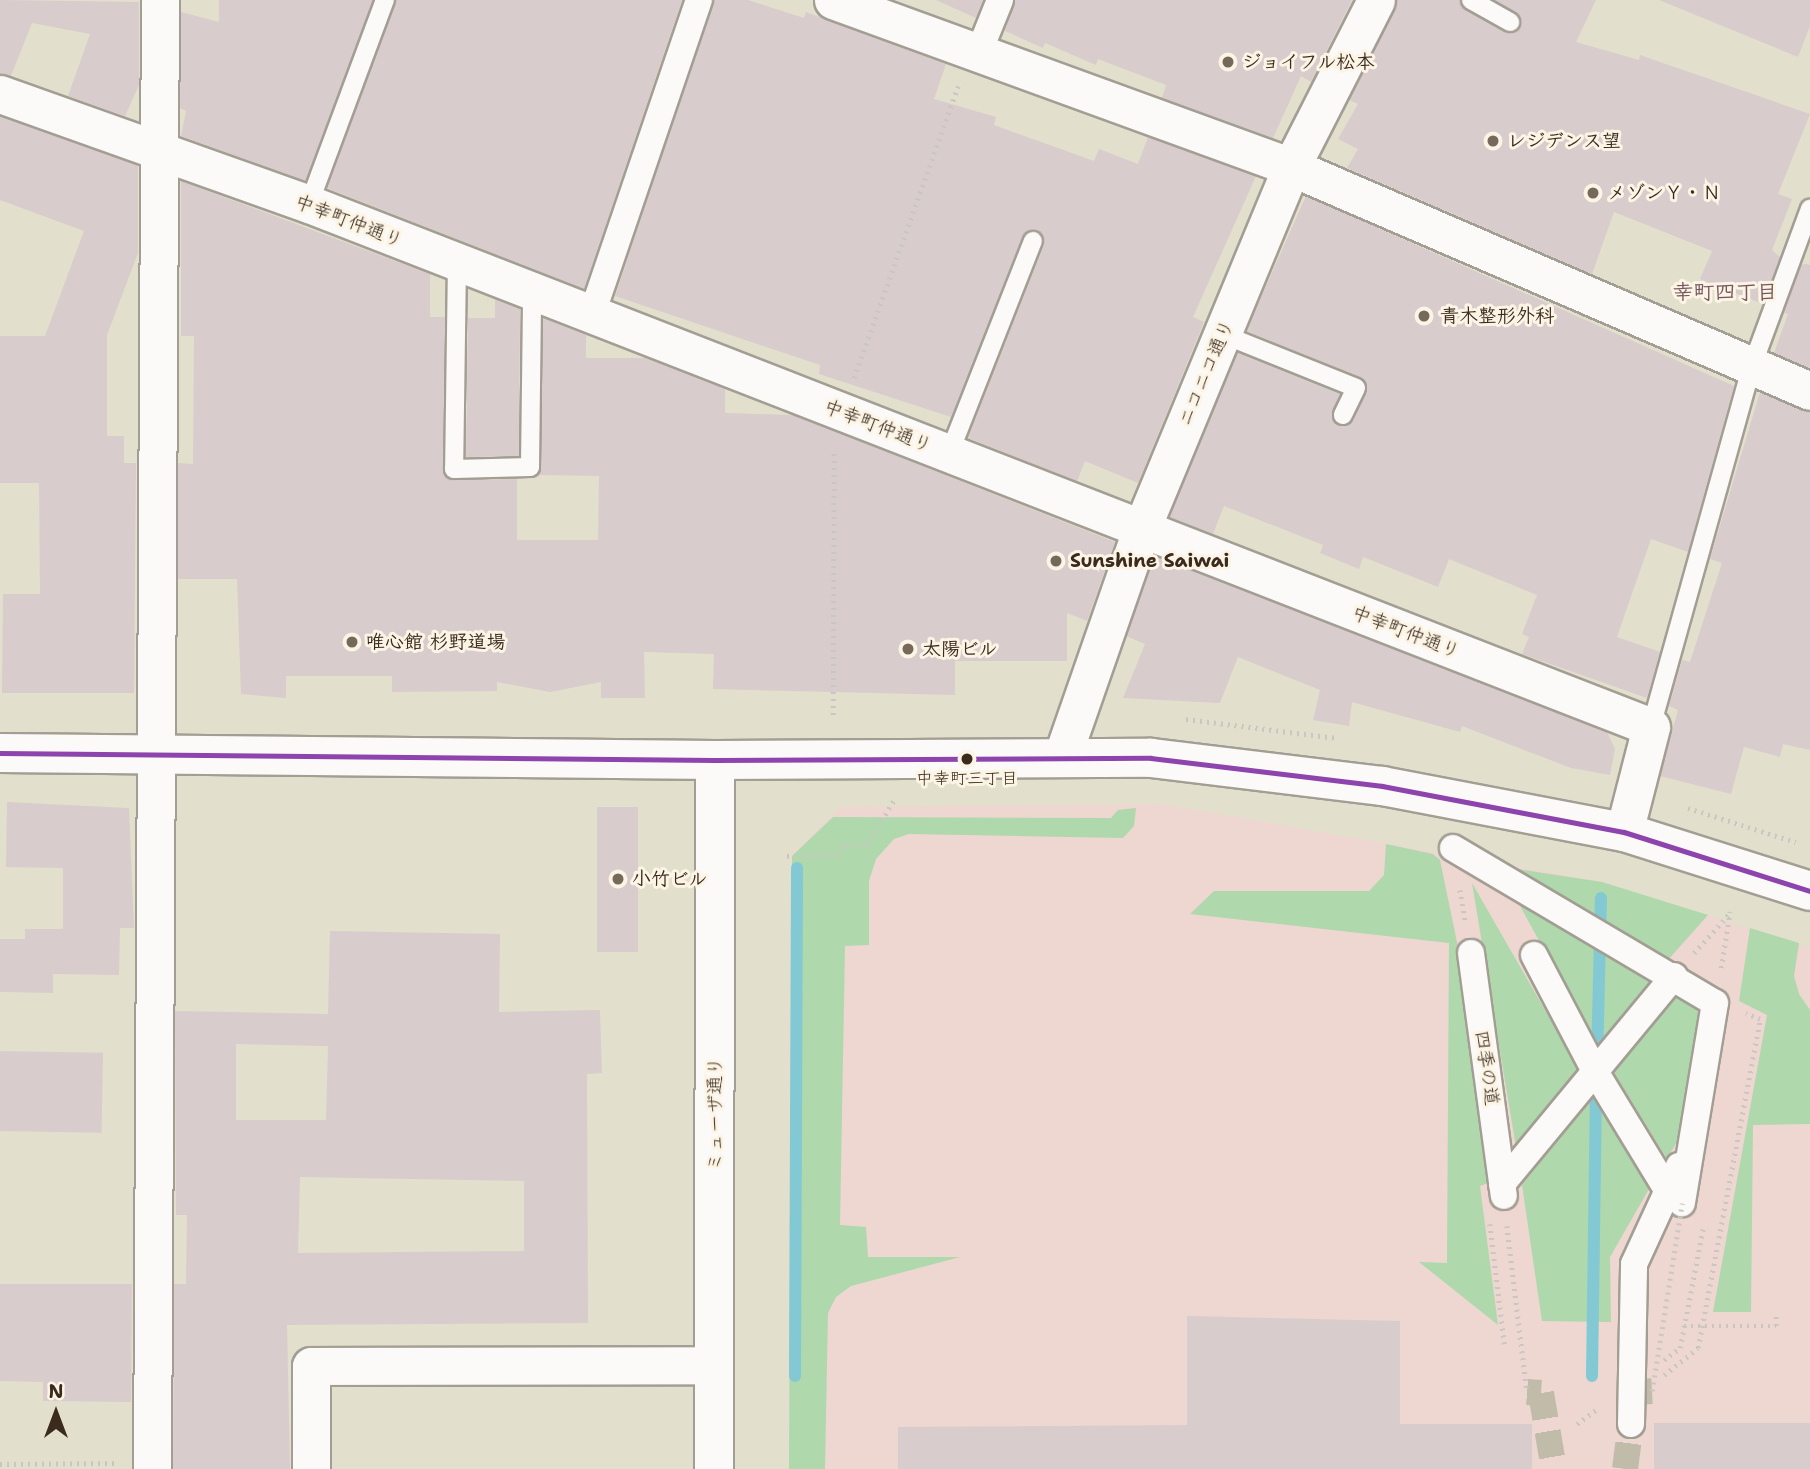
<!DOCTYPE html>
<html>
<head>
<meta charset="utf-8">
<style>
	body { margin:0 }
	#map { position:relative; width:1810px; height:1469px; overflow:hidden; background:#e3dfcd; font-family:"Shantell Sans","Klee One",sans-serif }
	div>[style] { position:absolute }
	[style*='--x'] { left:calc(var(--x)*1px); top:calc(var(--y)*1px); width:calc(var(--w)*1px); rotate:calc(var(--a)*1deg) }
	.built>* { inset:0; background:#eed6d1 }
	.green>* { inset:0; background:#afd8ac }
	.stream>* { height:12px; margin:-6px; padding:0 6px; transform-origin:6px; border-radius:6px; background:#82c9d3 }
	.building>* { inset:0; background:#d9cccc; transform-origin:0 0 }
	.pedestrian-tunnel>* { height:26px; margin-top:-13px; transform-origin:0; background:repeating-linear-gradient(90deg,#c1bbaa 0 26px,transparent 0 39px) }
	.path>* { height:4.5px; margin-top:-2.25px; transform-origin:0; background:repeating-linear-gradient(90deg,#cac7c2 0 2px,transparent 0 7px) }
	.roads { filter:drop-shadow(2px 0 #a39e93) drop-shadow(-2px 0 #a39e93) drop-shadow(0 2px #a39e93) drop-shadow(0 -2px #a39e93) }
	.service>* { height:18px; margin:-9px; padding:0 9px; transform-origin:9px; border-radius:9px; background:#fbfaf8 }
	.pedestrian>* { height:26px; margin:-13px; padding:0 13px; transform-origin:13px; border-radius:13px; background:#fbfaf8 }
	.minor>* { height:37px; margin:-18.5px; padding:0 18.5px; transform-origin:18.5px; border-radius:18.5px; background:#fbfaf8 }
	.tertiary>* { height:38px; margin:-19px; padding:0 19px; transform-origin:19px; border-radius:19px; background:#fbfaf8 }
	.path-bridge>* { height:4.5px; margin-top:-2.25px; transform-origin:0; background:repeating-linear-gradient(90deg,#cac7c2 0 2px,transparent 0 7px) }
	.bus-1>* { height:5px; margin:-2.5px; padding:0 2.5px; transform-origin:2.5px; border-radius:2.5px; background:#8e44ad }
	.dots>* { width:19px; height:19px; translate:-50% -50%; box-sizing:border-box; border:4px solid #fcf5e5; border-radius:50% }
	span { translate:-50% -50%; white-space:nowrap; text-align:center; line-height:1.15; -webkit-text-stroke:6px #fcf5e5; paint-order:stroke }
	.bus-label { font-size:17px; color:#3b2a1e }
	.poi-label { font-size:19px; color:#3b2a1e; font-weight:700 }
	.left { translate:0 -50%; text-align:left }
	.street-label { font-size:19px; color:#3b2a1e }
	.neighbourhood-label { font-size:21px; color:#76565f; font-weight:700 }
	.north { position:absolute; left:21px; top:1378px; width:70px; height:70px; -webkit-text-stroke:5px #fcf5e5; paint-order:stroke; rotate:0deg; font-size:19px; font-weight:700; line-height:28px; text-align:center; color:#3b2a1e }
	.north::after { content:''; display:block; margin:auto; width:24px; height:32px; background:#3b2a1e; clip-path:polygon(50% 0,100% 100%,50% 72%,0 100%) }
</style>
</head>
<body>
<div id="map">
	<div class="built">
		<i style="clip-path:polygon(1164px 804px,1602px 882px,1810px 948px,1810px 1469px,789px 1469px,792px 856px,840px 807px)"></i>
	</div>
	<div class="green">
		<i style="clip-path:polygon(1136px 808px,1134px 826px,1123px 838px,909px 834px,894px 839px,876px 859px,869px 881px,869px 945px,845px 946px,840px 1225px,866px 1227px,868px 1257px,960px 1257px,851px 1286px,836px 1297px,828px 1313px,825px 1469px,789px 1469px,792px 856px,833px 817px,1111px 818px,1118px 810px)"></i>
		<i style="clip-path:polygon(1386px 844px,1433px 854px,1440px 860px,1459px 952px,1491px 1182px,1480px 1186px,1498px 1325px,1419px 1262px,1447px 1263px,1449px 943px,1190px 914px,1214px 891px,1369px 891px,1384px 875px)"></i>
		<i style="clip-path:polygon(1505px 867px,1602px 882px,1708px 915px,1667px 961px)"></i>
		<i style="clip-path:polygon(1472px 883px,1580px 1071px,1516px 1147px)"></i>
		<i style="clip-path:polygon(1514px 895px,1658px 975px,1597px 1046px)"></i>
		<i style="clip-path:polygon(1750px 928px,1799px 943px,1794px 976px,1799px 994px,1810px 1010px,1810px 1124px,1753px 1125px,1751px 1312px,1713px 1312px,1767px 1015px,1739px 1001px)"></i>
		<i style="clip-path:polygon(1679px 990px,1705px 1007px,1686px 1126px,1667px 1159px,1614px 1073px)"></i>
		<i style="clip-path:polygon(1596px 1093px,1649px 1189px,1610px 1257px,1611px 1322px,1542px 1321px,1522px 1185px)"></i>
	</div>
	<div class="stream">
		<i style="--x:1597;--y:1061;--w:163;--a:-88.6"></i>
		<i style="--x:795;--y:1376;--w:508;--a:-89.77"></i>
		<i style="--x:1592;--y:1376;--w:293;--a:-89.2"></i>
	</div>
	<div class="building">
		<i style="clip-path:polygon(0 0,139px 2px,139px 85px,125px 116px,68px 96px,90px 34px,32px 23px,11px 76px,0 74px)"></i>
		<i style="clip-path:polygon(219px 0,373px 0,306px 181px,181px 136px,186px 111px,180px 108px,181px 12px,219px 22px)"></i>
		<i style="clip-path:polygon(396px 0,682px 0,584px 289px,327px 188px)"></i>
		<i style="clip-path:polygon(714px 0,748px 0,804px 18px,806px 12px,946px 64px,934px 99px,996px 117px,994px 125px,1094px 161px,1099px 149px,1138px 164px,1148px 137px,1256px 176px,1193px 317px,1204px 322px,1138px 483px,1085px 461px,1077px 481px,968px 438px,1044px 245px,1037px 230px,1022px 237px,951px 417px,819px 374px,820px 365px,615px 296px)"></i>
		<i style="clip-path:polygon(936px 0,983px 0,976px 18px)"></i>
		<i style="clip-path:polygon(1015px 0,1352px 0,1311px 82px,1301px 76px,1273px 138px,1162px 98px,1166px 85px,1098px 59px,1096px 65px,1045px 43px,1043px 48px,1005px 31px)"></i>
		<i style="clip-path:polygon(1397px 0,1460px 0,1465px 10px,1509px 33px,1519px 28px,1520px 17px,1494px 0,1596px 0,1576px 42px,1639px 60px,1640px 55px,1810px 114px,1778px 194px,1792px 199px,1772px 250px,1780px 257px,1763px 304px,1700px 279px,1712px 251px,1614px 212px,1592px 274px,1347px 168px,1358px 149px,1338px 139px,1358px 104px,1349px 100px)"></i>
		<i style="clip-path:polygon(1659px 0,1810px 0,1810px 26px,1798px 57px)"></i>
		<i style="clip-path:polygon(0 116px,138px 165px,138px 253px,107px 335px,107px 436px,124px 436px,124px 463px,136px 463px,134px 693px,2px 693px,3px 594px,40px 594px,39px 483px,0 483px,0 336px,45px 336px,84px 231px,0 200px)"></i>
		<i style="clip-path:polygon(181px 181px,430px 274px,430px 317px,445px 317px,444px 474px,454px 480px,517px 479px,517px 540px,598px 540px,599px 476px,538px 475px,543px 318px,586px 335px,586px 358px,646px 358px,725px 389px,725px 413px,793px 415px,1115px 542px,1087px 621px,1067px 613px,1067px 661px,955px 661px,955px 695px,713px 689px,714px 654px,644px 652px,645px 698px,601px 698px,601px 682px,550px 692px,497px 682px,497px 691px,392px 692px,392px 676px,286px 676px,286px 698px,241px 694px,237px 579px,178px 579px,178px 463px,193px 464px,194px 336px,181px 336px)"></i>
		<i style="clip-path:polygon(1306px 196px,1734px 386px,1688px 552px,1651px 539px,1617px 637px,1660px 652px,1647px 698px,1522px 654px,1529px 637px,1522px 634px,1537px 595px,1449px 559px,1438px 587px,1363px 557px,1359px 569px,1320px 553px,1323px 545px,1224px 506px,1213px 534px,1169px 517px,1237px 352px,1340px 394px,1332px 415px,1339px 425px,1353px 421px,1366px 393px,1360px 377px,1246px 331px)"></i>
		<i style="clip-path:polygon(1806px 264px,1810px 265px,1810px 368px,1774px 353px,1788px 314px,1784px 313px,1801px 265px)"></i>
		<i style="clip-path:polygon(495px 299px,520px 309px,519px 456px,466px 457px,468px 318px,495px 318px)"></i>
		<i style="clip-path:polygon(1760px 392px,1810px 412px,1810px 750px,1783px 744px,1780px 757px,1744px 747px,1731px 794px,1660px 776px,1678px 710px,1669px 706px,1682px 660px,1690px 662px,1722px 563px,1710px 559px)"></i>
		<i style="clip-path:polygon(1154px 556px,1607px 732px,1615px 749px,1610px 775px,1571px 768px,1462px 726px,1460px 732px,1352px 702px,1349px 726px,1313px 720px,1320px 690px,1238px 657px,1220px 703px,1123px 698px,1145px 644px,1126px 636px)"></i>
		<i style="clip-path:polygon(7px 802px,129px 808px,134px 928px,120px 928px,119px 975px,53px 974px,53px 993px,0 992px,0 939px,25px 939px,25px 929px,63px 929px,63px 868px,6px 867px)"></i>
		<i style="left:597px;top:807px;width:41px;height:145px"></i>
		<i style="clip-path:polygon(evenodd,330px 931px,500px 934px,499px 1012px,600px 1010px,602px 1073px,587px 1074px,588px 1323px,287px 1325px,290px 1469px,173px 1469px,174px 1284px,186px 1284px,187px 1215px,176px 1215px,175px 1011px,328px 1014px,330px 931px,236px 1044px,328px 1046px,326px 1120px,236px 1120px,236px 1044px,330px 931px,300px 1177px,524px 1181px,524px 1251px,298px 1253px,300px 1177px)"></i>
		<i style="left:0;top:1051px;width:103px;height:80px;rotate:1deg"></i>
		<i style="clip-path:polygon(0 1284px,132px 1284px,131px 1402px,43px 1401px,43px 1382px,0 1381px)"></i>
		<i style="clip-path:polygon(1187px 1316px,1400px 1321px,1400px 1424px,1532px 1424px,1532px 1469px,898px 1469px,898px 1427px,1187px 1425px)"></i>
		<i style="left:1810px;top:1423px;width:46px;height:156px;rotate:90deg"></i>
	</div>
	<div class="pedestrian-tunnel">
		<i style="--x:1527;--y:1392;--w:14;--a:4"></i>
		<i style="--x:1541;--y:1393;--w:77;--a:80.3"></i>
		<i style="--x:1625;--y:1469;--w:78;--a:-82.6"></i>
		<i style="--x:1635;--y:1392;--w:17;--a:-3"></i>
	</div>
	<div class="path">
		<i style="--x:854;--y:378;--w:310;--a:-70.4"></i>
		<i style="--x:833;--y:715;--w:266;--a:-89.8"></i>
		<i style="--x:1186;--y:719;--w:152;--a:7.2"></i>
		<i style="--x:1688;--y:808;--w:113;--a:17.5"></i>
		<i style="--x:787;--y:856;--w:51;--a:-2.2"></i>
		<i style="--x:838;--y:854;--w:11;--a:-56"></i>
		<i style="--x:844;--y:845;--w:23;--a:0"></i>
		<i style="--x:867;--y:845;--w:52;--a:-59"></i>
		<i style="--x:1460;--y:890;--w:34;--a:80"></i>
		<i style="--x:1694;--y:953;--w:54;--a:-48"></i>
		<i style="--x:1721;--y:968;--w:57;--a:-80.9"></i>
		<i style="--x:1490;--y:1224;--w:125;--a:83.1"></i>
		<i style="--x:1507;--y:1226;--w:167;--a:83.1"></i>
		<i style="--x:1684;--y:1326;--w:92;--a:0"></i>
		<i style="--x:1776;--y:1326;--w:14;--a:-90"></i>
		<i style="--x:1664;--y:1360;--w:20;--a:-37"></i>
		<i style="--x:1680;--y:1348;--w:121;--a:-79.1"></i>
		<i style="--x:1664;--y:1375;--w:43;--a:-38.5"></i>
		<i style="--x:1698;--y:1348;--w:335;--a:-79.3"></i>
		<i style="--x:1760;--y:1019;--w:15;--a:-160"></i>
		<i style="--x:1577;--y:1424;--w:25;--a:-37"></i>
		<i style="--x:0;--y:1464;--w:115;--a:-0.5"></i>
	</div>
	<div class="roads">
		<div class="service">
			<i style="--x:1471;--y:0;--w:45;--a:29.4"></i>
			<i style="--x:309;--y:204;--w:218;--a:-69.6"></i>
			<i style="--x:457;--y:262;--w:207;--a:90.8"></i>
			<i style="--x:454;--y:469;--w:76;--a:-1.5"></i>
			<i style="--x:530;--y:467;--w:176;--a:-89.3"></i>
			<i style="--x:1222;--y:334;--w:144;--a:21.9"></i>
			<i style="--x:1356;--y:388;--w:30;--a:116"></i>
			<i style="--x:949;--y:454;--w:229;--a:-68.5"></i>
			<i style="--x:1651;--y:727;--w:372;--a:-74.4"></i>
			<i style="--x:1751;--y:369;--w:171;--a:-69.8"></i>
		</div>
		<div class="pedestrian">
			<i style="--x:979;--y:52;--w:56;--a:-68"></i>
			<i style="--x:592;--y:314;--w:332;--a:-71.2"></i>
			<i style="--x:1453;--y:848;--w:304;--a:30.6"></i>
			<i style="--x:1715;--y:1003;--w:203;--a:99.4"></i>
			<i style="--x:1471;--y:953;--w:245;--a:82.3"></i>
			<i style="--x:1534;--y:955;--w:133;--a:62.3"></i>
			<i style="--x:1596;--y:1073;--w:137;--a:58.7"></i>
			<i style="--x:1502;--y:1184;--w:270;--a:-50.4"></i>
			<i style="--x:1631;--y:1424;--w:160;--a:-88.9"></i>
			<i style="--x:1634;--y:1264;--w:108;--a:-65.3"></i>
		</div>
		<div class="minor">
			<i style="--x:833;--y:0;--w:487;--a:20"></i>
			<i style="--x:1291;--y:167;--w:565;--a:23.34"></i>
			<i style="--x:0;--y:94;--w:328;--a:19.6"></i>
			<i style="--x:309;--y:204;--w:1440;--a:21.29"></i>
			<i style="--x:1651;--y:727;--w:108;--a:104.4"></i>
			<i style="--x:1062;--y:757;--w:240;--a:-70.8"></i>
			<i style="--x:1141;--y:530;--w:393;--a:-67.5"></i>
			<i style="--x:1291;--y:167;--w:187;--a:-63"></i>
			<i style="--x:152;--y:1469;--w:1469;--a:-89.69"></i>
			<i style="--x:311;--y:1469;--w:103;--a:-90"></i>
			<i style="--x:311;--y:1366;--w:403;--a:-0.1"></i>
		</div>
		<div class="tertiary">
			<i style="--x:0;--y:753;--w:715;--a:0.56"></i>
			<i style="--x:715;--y:760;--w:436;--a:-0.3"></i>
			<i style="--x:1151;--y:758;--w:233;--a:6.9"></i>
			<i style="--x:1382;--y:786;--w:246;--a:10.8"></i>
			<i style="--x:1624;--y:832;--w:195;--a:17.6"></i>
			<i style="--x:714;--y:1469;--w:709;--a:-89.92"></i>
		</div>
	</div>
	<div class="path-bridge">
		<i style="--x:1652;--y:1391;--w:190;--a:-80.9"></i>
	</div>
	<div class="bus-1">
		<i style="--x:0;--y:753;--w:715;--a:0.56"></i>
		<i style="--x:715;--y:760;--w:436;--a:-0.3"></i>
		<i style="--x:1151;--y:758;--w:233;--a:6.9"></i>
		<i style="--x:1382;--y:786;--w:246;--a:10.8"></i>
		<i style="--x:1624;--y:832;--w:195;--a:17.6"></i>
	</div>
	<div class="dots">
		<i style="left:1228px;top:62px;background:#76695b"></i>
		<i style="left:1493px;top:141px;background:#76695b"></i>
		<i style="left:1593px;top:193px;background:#76695b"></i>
		<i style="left:1424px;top:316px;background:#76695b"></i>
		<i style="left:1056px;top:561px;background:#76695b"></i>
		<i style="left:352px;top:642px;background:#76695b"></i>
		<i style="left:908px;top:649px;background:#76695b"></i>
		<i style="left:967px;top:759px;background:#3b2a1e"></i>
		<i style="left:618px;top:879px;background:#76695b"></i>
	</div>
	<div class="bus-label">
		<span style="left:967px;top:779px">中幸町三丁目</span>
	</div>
	<div class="poi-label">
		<span class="left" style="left:1242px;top:62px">ジョイフル松本</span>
		<span class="left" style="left:1507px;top:141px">レジデンス望</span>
		<span class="left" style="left:1607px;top:193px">メゾンＹ・Ｎ</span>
		<span class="left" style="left:1440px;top:316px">青木整形外科</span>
		<span class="left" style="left:1070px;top:561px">Sunshine Saiwai</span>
		<span class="left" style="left:366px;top:642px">唯心館 杉野道場</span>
		<span class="left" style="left:922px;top:649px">太陽ビル</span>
		<span class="left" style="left:632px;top:879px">小竹ビル</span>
	</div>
	<div class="street-label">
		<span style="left:349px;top:221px;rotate:21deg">中幸町仲通り</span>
		<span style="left:1206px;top:373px;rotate:-67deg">ニコニコ通り</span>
		<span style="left:878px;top:426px;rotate:21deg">中幸町仲通り</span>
		<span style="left:1406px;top:632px;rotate:21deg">中幸町仲通り</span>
		<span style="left:1487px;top:1068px;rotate:82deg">四季の道</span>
		<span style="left:715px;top:1114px;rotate:-90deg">ミューザ通り</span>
	</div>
	<div class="neighbourhood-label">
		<span style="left:1725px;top:292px">幸町四丁目</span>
	</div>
	<div class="north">N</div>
</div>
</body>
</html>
